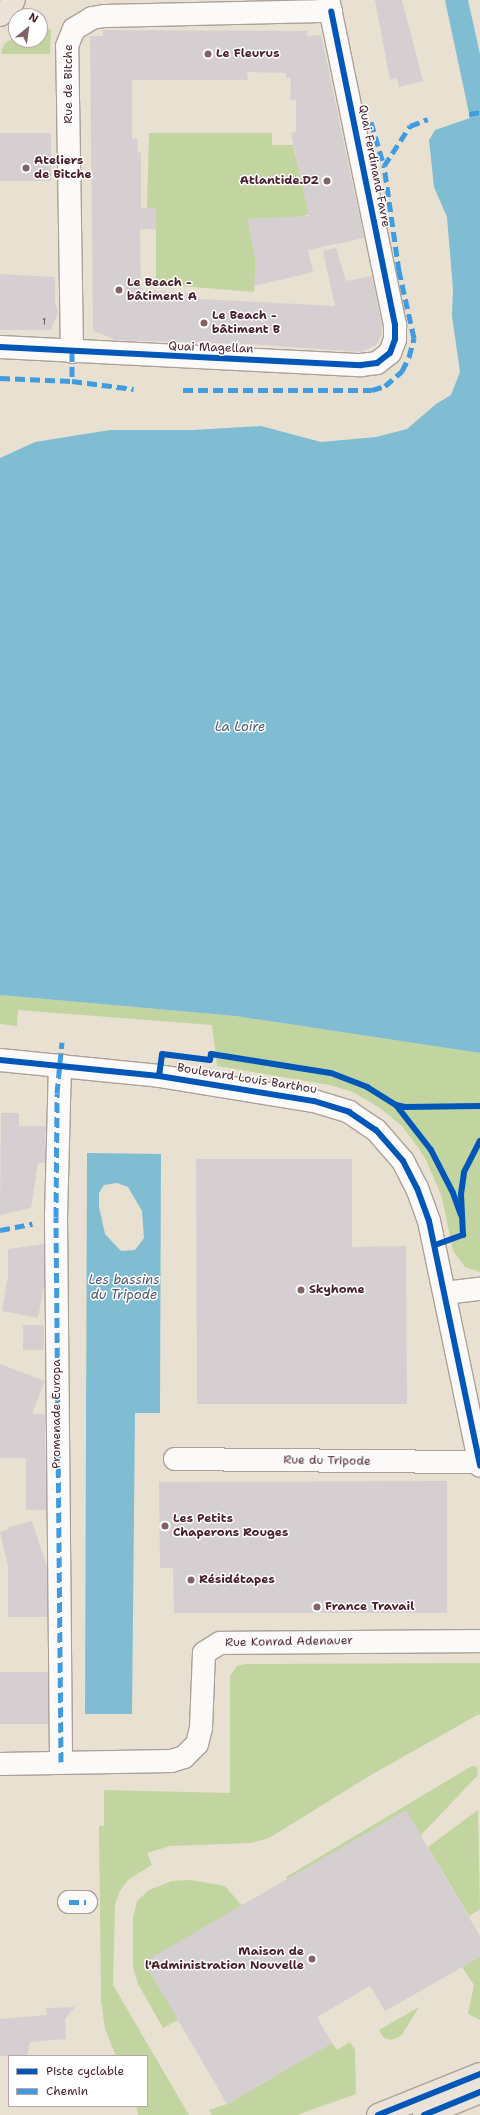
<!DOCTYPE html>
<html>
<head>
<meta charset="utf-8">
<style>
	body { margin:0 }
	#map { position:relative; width:480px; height:2115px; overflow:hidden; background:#e8e0d1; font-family:"Shantell Sans",sans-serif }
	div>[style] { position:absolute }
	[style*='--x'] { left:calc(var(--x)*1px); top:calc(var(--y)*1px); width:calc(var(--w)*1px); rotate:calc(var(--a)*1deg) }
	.green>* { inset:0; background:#c2d5a0 }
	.water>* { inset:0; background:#81bdd2 }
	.building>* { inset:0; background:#d5cfd1; transform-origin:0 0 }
	.roads { filter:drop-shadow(1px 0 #aba19a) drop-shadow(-1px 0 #aba19a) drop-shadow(0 1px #aba19a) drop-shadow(0 -1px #aba19a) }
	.street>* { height:22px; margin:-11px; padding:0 11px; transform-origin:11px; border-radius:11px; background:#fcfaf8 }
	.primary>* { height:22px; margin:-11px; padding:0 11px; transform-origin:11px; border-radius:11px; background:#ebe3d7 }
	.quiet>* { height:5px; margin-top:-2.5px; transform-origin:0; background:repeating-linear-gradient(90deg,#409be1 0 10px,transparent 0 15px) }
	.cycleway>* { height:6px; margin:-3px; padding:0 3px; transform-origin:3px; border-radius:3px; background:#0057b8 }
	.dots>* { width:11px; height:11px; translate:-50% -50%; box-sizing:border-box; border:2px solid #fff; border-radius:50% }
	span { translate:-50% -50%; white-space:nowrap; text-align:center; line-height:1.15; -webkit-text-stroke:3px #fff; paint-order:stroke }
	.number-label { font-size:10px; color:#6d4b54 }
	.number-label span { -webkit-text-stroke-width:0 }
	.poi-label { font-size:12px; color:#4a1f2b; font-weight:700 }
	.left { translate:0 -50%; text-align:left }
	.right { translate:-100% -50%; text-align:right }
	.street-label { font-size:12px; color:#4a1f2b }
	.water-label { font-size:13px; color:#4e586e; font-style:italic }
	.legend { position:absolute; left:8px; top:2055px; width:140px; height:52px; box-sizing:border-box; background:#fff; border:1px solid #b7a5aa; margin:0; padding:5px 7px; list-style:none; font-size:12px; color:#4a1f2b }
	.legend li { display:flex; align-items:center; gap:8px; height:20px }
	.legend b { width:20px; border:1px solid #b7a5aa }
	.north { position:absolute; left:8px; top:8px; width:40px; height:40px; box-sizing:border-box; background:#fff; border:1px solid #b7a5aa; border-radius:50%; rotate:29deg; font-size:11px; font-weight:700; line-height:16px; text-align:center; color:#4a1f2b }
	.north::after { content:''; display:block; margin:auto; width:14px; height:18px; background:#816365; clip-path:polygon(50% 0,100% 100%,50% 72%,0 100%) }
</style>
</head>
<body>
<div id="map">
	<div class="green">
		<i style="clip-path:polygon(40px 21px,51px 30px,50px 54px,1px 54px,4px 44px,16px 35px,16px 40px,40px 40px)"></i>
		<i style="clip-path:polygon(149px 133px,272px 133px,272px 145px,293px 145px,309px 214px,301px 217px,248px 219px,256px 262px,254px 292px,156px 284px,156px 229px,147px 208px)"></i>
		<i style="clip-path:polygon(0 995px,235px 1016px,480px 1053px,480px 1272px,465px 1267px,453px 1251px,442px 1197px,426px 1160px,417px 1146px,402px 1126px,380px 1108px,353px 1092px,330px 1085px,217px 1066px,212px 1025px,18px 1010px,17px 1026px,0 1024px)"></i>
		<i style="clip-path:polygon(480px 1663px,480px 1716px,479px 1714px,371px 1775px,269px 1838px,251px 1843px,170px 1846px,147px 1853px,152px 1865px,128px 1880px,120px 1891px,115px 1904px,113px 1985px,189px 2115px,138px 2115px,136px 2106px,147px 2106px,147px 2056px,116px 2056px,105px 2029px,101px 2000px,99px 1826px,104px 1826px,104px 1790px,230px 1793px,230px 1676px,237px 1666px,245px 1664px)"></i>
		<i style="clip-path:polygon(472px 1766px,477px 1767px,478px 1775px,421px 1835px,287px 1879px,286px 1877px)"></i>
		<i style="clip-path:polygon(478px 1810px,480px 1909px,469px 1916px,428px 1847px)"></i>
		<i style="clip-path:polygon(191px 1880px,225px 1886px,242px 1906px,178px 2020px,163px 2028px,138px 1984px,133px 1967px,133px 1917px,137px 1901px,149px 1890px,172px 1881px)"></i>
		<i style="clip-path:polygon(480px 1957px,480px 2020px,468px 2014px,474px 1985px,462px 1967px)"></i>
		<i style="clip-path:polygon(419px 2007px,401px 2036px,391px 2040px,384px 2038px,379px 2030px)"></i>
		<i style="clip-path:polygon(350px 2042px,355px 2050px,356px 2094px,297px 2115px,212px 2115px,209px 2110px,227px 2104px,332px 2043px,337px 2050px)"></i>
	</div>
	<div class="water">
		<i style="clip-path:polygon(445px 0,468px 0,480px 54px,480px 1053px,235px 1016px,0 995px,0 458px,35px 442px,110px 430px,193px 430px,261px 426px,321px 442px,376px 437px,407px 429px,436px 404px,451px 395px,460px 372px,452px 316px,453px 289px,447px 217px,434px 187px,429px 140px,435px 130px,470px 118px)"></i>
		<i style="clip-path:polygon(evenodd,87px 1153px,161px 1154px,160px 1413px,135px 1413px,132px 1714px,85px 1714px,87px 1153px,117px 1183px,128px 1187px,142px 1211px,144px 1238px,135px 1250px,121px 1251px,105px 1234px,99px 1207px,99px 1193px,104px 1185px,117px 1183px)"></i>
	</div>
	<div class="building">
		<i style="clip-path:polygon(375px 0,402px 0,423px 81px,399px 87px,397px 78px,390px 80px)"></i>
		<i style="clip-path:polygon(103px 30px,308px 31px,307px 36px,321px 35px,364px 238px,308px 250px,313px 272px,254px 286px,256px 262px,248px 219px,309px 216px,291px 133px,296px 132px,296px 100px,290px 100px,291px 78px,286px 78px,286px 73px,247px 72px,248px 80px,132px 80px,132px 139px,138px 139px,137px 153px,141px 152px,141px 208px,156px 208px,156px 229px,140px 229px,141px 290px,198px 294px,199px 299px,335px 306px,323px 251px,336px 248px,346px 281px,372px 276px,382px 326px,382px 335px,376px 345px,361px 352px,252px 344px,117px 340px,93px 331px,90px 36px,103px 36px)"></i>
		<i style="left:0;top:133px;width:51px;height:48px"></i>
		<i style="clip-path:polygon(0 274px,55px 277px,55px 302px,58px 312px,51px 330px,0 330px)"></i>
		<i style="clip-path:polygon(1px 1113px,19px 1113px,19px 1126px,46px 1126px,45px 1163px,38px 1163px,31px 1208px,0 1215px)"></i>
		<i style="clip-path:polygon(196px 1159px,352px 1159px,352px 1247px,406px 1246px,407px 1404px,197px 1404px)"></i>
		<i style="clip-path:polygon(44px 1244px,44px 1285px,38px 1318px,2px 1311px,8px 1276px,8px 1249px)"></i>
		<i style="left:23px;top:1325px;width:21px;height:25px"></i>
		<i style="clip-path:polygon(0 1364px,45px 1381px,32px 1414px,45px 1414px,46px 1510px,26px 1510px,26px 1458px,0 1458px)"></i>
		<i style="clip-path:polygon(447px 1481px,447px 1613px,174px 1613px,173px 1568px,160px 1568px,159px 1482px)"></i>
		<i style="clip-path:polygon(32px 1521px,47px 1567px,47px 1617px,8px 1617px,8px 1566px,0 1532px,9px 1529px,9px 1527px)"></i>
		<i style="left:0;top:1672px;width:48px;height:52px"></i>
		<i style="clip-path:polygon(406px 1810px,480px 1936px,480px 1957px,385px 2011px,370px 1986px,317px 2017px,332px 2043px,227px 2104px,144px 1962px)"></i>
		<i style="clip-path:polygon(75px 2007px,65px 2019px,66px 2039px,30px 2042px,27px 2056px,0 2056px,0 2019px,47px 2015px,46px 2008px)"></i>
	</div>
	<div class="roads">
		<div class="street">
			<i style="--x:0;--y:347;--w:361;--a:2.9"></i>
			<i style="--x:361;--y:365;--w:16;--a:-7"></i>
			<i style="--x:377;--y:363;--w:16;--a:-38"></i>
			<i style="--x:390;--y:353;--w:15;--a:-70"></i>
			<i style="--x:395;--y:339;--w:14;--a:-90"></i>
			<i style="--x:395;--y:325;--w:332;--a:-101.6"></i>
			<i style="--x:72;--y:352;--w:306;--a:-90.9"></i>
			<i style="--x:67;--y:46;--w:18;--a:-68"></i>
			<i style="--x:74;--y:29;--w:21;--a:-31"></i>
			<i style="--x:92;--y:18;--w:13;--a:-9"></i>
			<i style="--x:105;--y:16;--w:226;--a:-1.3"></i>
			<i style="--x:0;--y:1060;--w:160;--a:5.7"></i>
			<i style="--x:159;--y:1076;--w:157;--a:9.2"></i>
			<i style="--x:314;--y:1101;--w:37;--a:17"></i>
			<i style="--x:349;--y:1112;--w:32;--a:34"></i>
			<i style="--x:376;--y:1130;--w:41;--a:48.9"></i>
			<i style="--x:403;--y:1161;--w:30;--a:63"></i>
			<i style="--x:417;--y:1188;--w:35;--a:70"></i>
			<i style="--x:429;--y:1221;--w:250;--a:78.2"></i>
			<i style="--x:60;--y:1065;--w:152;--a:91.5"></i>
			<i style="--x:56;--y:1217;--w:545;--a:89.47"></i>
			<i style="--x:445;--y:1293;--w:35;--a:-7"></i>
			<i style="--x:175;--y:1459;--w:304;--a:0.6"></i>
			<i style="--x:0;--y:1764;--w:171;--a:-1"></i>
			<i style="--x:171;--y:1761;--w:14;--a:-17"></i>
			<i style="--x:184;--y:1757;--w:18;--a:-45"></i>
			<i style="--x:197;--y:1744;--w:16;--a:-76"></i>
			<i style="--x:201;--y:1728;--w:75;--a:-87.7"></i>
			<i style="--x:204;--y:1653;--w:19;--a:-32"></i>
			<i style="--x:220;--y:1643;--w:260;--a:-0.4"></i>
			<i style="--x:69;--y:1902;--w:17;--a:0"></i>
		</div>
		<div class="primary">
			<i style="--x:0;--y:15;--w:11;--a:-38"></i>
			<i style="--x:9;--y:8;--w:9;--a:-58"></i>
			<i style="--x:378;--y:2115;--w:110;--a:-21.9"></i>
			<i style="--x:424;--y:2115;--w:61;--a:-22.3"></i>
		</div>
	</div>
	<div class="quiet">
		<i style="--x:469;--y:114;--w:11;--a:-10"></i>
		<i style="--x:371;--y:122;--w:46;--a:73.5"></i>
		<i style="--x:72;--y:352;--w:29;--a:90"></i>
		<i style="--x:72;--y:381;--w:62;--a:7.5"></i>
		<i style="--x:0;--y:378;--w:72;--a:2.4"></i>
		<i style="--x:183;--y:390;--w:189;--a:0"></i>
		<i style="--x:372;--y:390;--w:14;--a:-17"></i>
		<i style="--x:385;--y:386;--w:23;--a:-41"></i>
		<i style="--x:402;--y:371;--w:16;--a:-63"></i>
		<i style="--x:409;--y:357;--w:20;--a:-75"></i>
		<i style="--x:414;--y:338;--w:69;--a:-102.6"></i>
		<i style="--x:399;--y:271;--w:106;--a:-98.1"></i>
		<i style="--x:384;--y:166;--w:48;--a:-57"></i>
		<i style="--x:410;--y:126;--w:19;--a:-21"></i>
		<i style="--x:0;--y:1230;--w:33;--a:-11"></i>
		<i style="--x:61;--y:1762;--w:545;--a:-90.53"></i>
		<i style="--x:56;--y:1217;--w:124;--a:-89.5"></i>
		<i style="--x:57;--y:1093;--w:51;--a:-84.4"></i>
		<i style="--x:69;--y:1902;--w:17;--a:0"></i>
	</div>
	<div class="cycleway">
		<i style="--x:0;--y:347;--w:361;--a:2.9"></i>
		<i style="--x:361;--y:365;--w:16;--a:-7"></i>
		<i style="--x:377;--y:363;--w:16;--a:-38"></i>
		<i style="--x:390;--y:353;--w:15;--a:-70"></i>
		<i style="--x:395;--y:339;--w:14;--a:-90"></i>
		<i style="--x:395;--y:325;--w:320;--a:-101.5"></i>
		<i style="--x:0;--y:1060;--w:160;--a:5.7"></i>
		<i style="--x:159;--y:1076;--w:157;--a:9.2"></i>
		<i style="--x:314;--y:1101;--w:37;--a:17"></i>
		<i style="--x:349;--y:1112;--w:32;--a:34"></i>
		<i style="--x:376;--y:1130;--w:41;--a:48.9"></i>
		<i style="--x:403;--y:1161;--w:30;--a:63"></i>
		<i style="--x:417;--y:1188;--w:35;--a:70"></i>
		<i style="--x:429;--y:1221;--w:250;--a:78.2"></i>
		<i style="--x:159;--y:1076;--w:22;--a:-82"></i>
		<i style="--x:162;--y:1054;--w:48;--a:7.1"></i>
		<i style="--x:210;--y:1060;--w:6;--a:-81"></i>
		<i style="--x:211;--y:1054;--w:121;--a:9"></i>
		<i style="--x:331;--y:1073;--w:39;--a:21"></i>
		<i style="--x:367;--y:1087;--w:34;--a:32"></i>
		<i style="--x:396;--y:1105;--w:9;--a:13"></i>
		<i style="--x:405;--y:1107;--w:75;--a:-0.8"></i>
		<i style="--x:396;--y:1105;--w:57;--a:52.1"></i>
		<i style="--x:431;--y:1150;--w:48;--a:62.9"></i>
		<i style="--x:453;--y:1193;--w:23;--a:70"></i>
		<i style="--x:435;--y:1245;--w:30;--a:-20"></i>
		<i style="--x:463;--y:1235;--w:41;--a:-92.8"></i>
		<i style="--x:461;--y:1194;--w:22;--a:-82"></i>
		<i style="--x:464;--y:1172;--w:35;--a:-63"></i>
		<i style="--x:378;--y:2115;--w:110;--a:-21.9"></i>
		<i style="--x:424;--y:2115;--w:61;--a:-22.3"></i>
	</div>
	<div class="dots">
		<i style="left:208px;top:54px;background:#816365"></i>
		<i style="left:26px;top:168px;background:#816365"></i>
		<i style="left:327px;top:181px;background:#816365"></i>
		<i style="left:119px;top:290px;background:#816365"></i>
		<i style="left:204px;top:323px;background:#816365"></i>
		<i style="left:301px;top:1290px;background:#816365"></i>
		<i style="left:165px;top:1526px;background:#816365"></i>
		<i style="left:191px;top:1580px;background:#816365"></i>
		<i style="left:317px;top:1607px;background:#816365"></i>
		<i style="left:312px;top:1959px;background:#816365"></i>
	</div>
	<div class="number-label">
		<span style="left:44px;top:322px">1</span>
	</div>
	<div class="poi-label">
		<span class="left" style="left:216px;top:54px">Le Fleurus</span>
		<span class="left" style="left:34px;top:168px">Ateliers<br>de Bitche</span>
		<span class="right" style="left:319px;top:181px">Atlantide.D2</span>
		<span class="left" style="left:127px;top:290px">Le Beach -<br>bâtiment A</span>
		<span class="left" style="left:212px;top:323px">Le Beach -<br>bâtiment B</span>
		<span class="left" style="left:309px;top:1290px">Skyhome</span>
		<span class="left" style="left:173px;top:1526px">Les Petits<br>Chaperons Rouges</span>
		<span class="left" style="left:199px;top:1580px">Résidétapes</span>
		<span class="left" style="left:325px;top:1607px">France Travail</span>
		<span class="right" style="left:304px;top:1959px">Maison de<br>l'Administration Nouvelle</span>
	</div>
	<div class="street-label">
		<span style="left:69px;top:84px;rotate:-90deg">Rue de Bitche</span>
		<span style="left:374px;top:166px;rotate:79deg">Quai Ferdinand Favre</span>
		<span style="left:211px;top:348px;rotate:2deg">Quai Magellan</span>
		<span style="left:247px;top:1079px;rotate:9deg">Boulevard Louis Barthou</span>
		<span style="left:57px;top:1414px;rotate:-90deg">Promenade Europa</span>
		<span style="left:327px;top:1461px;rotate:1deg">Rue du Tripode</span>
		<span style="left:289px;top:1642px;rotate:-1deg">Rue Konrad Adenauer</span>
	</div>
	<div class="water-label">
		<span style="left:240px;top:727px">La Loire</span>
		<span style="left:124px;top:1288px">Les bassins<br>du Tripode</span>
	</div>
	<ul class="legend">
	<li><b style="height:5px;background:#0057b8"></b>Piste cyclable</li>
	<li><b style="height:5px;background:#409be1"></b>Chemin</li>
	</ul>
	<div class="north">N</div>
</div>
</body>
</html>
